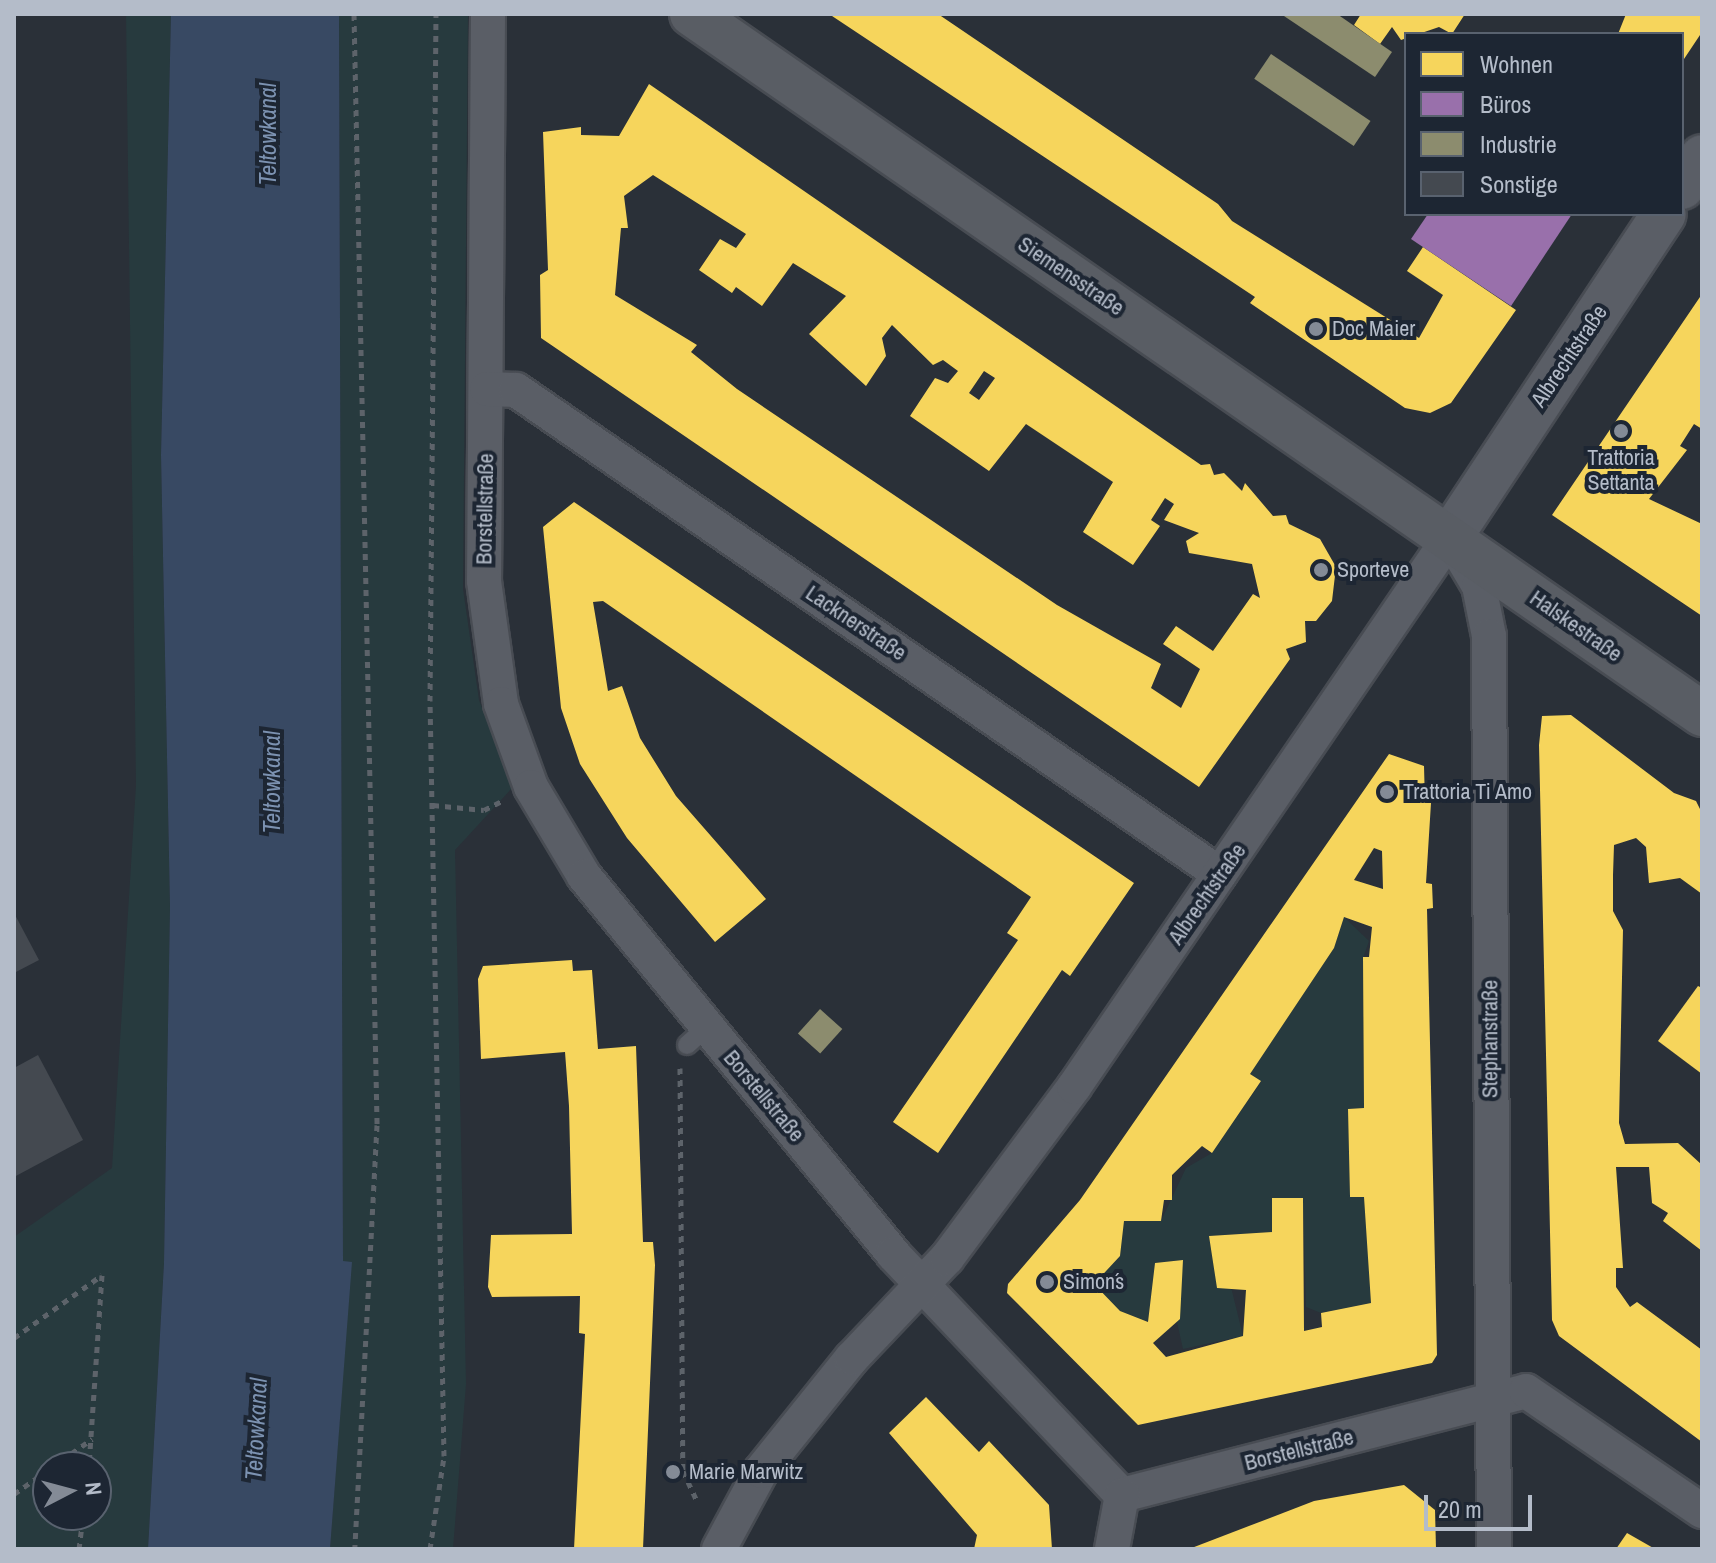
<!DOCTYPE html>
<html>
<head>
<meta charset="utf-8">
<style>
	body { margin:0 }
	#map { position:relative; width:1716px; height:1563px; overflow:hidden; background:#2a3038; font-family:"Archivo Narrow",sans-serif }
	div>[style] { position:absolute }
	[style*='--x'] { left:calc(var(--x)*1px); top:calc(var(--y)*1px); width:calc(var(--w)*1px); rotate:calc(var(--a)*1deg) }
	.green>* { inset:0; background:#273a3e }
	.water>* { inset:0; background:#384963 }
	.homes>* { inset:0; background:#f6d55c }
	.offices>* { inset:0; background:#9970ab }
	.industry>* { inset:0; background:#8c8c6e; transform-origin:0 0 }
	.building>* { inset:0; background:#444950 }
	.path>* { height:5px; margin-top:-2.5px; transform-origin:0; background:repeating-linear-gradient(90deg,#5d636a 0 6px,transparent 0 12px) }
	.roads { filter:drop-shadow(2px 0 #484c53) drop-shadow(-2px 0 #484c53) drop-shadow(0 2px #484c53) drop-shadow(0 -2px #484c53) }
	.service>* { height:18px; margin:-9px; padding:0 9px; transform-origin:9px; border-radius:9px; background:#5a5e66 }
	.minor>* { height:34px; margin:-17px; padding:0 17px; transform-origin:17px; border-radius:17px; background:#5a5e66 }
	.tertiary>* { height:44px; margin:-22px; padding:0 22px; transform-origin:22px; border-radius:22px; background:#5a5e66 }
	.secondary>* { height:44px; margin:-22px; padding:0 22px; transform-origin:22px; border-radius:22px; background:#595d64 }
	.dots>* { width:22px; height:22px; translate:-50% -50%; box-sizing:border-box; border:4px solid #1d2633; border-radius:50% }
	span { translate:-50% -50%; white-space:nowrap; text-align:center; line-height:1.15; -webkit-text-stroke:8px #1d2633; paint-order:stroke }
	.street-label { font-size:22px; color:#b4bcc9 }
	.poi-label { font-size:22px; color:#b4bcc9 }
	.left { translate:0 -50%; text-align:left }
	.water-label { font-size:24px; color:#7c92b1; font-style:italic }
	.frame { position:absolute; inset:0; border:16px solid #b4bcc9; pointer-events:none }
	.legend { position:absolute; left:1404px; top:32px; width:280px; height:184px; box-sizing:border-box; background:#1d2633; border:2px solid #59626f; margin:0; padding:10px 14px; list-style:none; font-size:24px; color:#b4bcc9 }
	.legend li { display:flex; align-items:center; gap:16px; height:40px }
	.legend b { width:40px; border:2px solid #59626f }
	.north { position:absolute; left:32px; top:1451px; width:80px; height:80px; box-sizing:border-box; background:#1d2633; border:2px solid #59626f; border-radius:50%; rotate:84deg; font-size:22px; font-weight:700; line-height:32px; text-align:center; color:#b4bcc9 }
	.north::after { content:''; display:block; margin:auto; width:28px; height:36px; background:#848b96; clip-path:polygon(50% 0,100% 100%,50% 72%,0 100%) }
	.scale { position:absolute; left:1424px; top:1495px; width:108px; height:36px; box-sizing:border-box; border:4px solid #b4bcc9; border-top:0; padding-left:10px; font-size:24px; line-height:28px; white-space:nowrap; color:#b4bcc9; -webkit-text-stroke:6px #1d2633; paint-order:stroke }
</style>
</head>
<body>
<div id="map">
	<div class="green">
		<i style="clip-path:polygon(evenodd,126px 14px,171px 14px,161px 455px,170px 908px,164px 1263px,148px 1549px,14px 1549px,14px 1237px,112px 1168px,136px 785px,126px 14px,48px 1467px,96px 1467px,96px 1515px,48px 1515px,48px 1467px)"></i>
		<i style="clip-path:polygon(339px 14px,468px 14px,463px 589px,479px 700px,512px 788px,455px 850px,466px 1384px,453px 1549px,330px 1549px,351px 1262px,343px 1262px)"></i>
		<i style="clip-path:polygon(1344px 917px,1369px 941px,1363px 958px,1364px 1108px,1348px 1109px,1350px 1197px,1364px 1197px,1371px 1303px,1321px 1313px,1306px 1307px,1303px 1199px,1272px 1199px,1272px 1232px,1209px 1236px,1217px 1287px,1231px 1287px,1243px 1336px,1183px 1349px,1177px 1322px,1183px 1260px,1155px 1263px,1148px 1322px,1120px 1311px,1094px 1284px,1120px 1256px,1124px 1221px,1161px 1221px,1186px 1168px,1212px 1153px,1261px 1082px,1250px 1074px,1334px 948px)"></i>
	</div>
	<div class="water">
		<i style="clip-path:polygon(171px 14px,339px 14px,343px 1261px,352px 1262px,330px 1549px,148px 1549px,164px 1263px,170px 907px,161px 455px)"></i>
	</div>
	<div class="homes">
		<i style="clip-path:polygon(829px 14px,938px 14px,1218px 204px,1232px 221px,1419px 338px,1443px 295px,1407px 271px,1423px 247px,1516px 310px,1451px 403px,1430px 413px,1405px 408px,1250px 303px,1255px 297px)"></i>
		<i style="clip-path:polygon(1361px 14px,1465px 14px,1452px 34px,1439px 27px,1401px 40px,1392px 27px,1380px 44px,1354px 25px)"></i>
		<i style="clip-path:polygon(1626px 14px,1702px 14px,1702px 32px,1682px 62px,1682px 34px,1618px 34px)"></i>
		<i style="clip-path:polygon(evenodd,649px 84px,1201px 465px,1210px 464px,1214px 475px,1224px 473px,1242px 491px,1245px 483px,1273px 516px,1286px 515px,1289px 524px,1320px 539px,1336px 567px,1332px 601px,1316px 621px,1305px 621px,1306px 642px,1286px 649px,1290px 659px,1199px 787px,541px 338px,540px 275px,548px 270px,543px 132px,581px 127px,581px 135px,619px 136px,649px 84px,653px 175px,746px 234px,736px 248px,720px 239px,699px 270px,732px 293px,736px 287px,762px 306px,793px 263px,846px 296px,809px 334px,866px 386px,886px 356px,882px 338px,892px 325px,933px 365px,943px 360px,958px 371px,948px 383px,935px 378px,910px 416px,989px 471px,1026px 424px,1113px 482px,1083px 532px,1133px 565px,1160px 526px,1151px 520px,1165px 498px,1174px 504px,1164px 520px,1199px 533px,1186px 541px,1189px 553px,1252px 564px,1260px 598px,1253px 594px,1213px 651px,1176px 626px,1163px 644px,1200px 669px,1181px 708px,1151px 688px,1161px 664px,1057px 605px,737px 389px,691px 352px,697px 345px,615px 295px,621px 228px,628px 228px,624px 196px,653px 175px,649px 84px,984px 371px,995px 378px,979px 400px,969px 393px,984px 371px)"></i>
		<i style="clip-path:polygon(1702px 294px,1702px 429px,1694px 424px,1680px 446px,1687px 450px,1649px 499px,1702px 524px,1702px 616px,1552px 515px)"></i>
		<i style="clip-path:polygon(574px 502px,1134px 883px,1070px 976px,1062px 970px,938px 1153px,893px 1122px,1018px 940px,1007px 933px,1031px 897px,603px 601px,593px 602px,608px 691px,622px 686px,640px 738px,676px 796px,766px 899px,715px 942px,627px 838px,580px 764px,561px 708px,543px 527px)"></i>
		<i style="clip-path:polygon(1571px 715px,1674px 793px,1696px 801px,1702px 813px,1702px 894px,1680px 878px,1649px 883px,1646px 847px,1636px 838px,1614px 845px,1613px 875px,1613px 911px,1623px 930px,1619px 1123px,1625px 1144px,1678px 1143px,1702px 1165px,1702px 1251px,1663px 1221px,1668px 1213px,1652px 1203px,1649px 1167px,1616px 1167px,1623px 1268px,1616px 1268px,1616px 1287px,1630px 1307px,1637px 1302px,1702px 1350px,1702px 1442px,1559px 1336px,1552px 1320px,1539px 745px,1542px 716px)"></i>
		<i style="clip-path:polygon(evenodd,1389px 754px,1424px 766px,1425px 803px,1431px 803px,1426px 883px,1432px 884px,1433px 908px,1427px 909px,1437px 1355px,1432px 1363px,1138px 1425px,1007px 1293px,1008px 1284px,1080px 1200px,1389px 754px,1374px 848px,1382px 851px,1383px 889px,1354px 880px,1374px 848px,1389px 754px,1344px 917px,1372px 927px,1369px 957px,1363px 957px,1364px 1108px,1348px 1109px,1350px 1197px,1364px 1197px,1371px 1303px,1321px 1313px,1322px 1327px,1304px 1331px,1303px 1198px,1272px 1198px,1272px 1232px,1209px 1236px,1217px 1288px,1246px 1290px,1243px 1336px,1166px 1357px,1153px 1343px,1180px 1319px,1183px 1260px,1155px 1263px,1148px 1322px,1120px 1311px,1094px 1284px,1120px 1256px,1124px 1221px,1161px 1221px,1164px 1200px,1172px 1200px,1172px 1175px,1202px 1146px,1212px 1153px,1261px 1081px,1250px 1074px,1334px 948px,1344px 917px)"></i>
		<i style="clip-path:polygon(572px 960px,573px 971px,592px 970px,598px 1049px,636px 1046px,643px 1242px,653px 1242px,655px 1265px,643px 1549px,574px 1549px,585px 1334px,579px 1333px,580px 1296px,492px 1297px,488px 1287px,491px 1235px,572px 1234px,569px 1106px,565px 1052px,481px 1059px,478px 979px,483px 966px)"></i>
		<i style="clip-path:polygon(1698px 986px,1702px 988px,1702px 1074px,1658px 1041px)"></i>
		<i style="clip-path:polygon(926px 1397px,979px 1452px,989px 1441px,1049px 1505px,1052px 1549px,974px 1549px,977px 1535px,889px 1433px)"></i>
		<i style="clip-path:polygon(1404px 1485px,1435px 1510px,1436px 1549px,1189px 1549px,1314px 1501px)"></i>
		<i style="clip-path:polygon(1627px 1533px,1655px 1549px,1616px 1549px)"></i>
	</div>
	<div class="offices">
		<i style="clip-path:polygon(1428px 214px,1572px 214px,1511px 306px,1411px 239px)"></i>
	</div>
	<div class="industry">
		<i style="clip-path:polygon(1281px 14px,1337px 14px,1392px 52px,1375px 77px)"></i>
		<i style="left:1271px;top:54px;width:120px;height:30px;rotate:34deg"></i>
		<i style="left:820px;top:1009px;width:30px;height:33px;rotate:42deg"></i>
	</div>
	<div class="building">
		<i style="clip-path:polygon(14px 913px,39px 960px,14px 973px)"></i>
		<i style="clip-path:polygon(38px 1055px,83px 1140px,14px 1177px,14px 1068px)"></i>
	</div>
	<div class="path">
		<i style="--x:354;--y:14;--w:1111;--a:88.81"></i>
		<i style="--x:377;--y:1125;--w:425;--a:93"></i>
		<i style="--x:433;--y:805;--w:51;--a:5.6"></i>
		<i style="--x:484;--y:810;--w:20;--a:-27"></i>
		<i style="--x:680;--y:1068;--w:403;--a:89.6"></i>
		<i style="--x:683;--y:1471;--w:31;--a:65"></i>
		<i style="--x:14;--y:1338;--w:108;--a:-35.6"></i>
		<i style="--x:102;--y:1275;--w:192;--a:93.9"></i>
		<i style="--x:52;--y:1467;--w:49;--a:-35"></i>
		<i style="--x:14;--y:1494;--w:42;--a:-35.2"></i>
		<i style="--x:79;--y:1549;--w:34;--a:-83"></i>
		<i style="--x:430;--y:1549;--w:94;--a:-81.4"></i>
		<i style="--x:444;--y:1456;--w:755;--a:-91.06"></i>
		<i style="--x:430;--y:701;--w:687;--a:-89.5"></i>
	</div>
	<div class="roads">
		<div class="service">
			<i style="--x:687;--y:1045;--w:27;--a:-42"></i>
		</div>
		<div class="minor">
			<i style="--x:488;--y:14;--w:567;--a:90.4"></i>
			<i style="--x:484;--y:581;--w:124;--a:82.1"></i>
			<i style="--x:501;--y:704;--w:88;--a:70.1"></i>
			<i style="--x:531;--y:787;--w:104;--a:59.2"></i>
			<i style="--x:584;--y:876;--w:488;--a:50.7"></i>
			<i style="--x:893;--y:1254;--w:332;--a:46.5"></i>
			<i style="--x:487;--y:389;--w:29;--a:2"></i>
			<i style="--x:516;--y:390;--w:854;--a:34.51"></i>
			<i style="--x:1122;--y:1495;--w:417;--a:-14.4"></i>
			<i style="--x:1526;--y:1391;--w:213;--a:34.3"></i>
			<i style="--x:719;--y:1549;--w:89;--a:-61.7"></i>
			<i style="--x:761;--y:1471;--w:145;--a:-51.2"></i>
			<i style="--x:852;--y:1358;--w:138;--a:-46.5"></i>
			<i style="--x:947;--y:1258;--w:213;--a:-53.4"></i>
			<i style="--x:1074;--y:1087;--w:666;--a:-55.64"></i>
			<i style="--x:1450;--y:537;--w:57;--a:59.4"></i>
			<i style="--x:1479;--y:586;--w:51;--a:78.7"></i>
			<i style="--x:1489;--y:636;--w:913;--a:89.69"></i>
			<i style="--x:1112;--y:1549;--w:55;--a:-79.5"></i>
		</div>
		<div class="tertiary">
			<i style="--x:1682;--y:187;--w:36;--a:-56"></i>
			<i style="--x:1450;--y:537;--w:387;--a:-56.5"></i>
		</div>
		<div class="secondary">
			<i style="--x:692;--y:14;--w:1229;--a:34.72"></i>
		</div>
	</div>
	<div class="dots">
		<i style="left:1316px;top:329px;background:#848b96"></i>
		<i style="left:1621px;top:431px;background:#848b96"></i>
		<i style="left:1321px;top:570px;background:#848b96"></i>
		<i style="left:1387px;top:792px;background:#848b96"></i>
		<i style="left:1047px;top:1282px;background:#848b96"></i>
		<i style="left:673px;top:1472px;background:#848b96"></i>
	</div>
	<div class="street-label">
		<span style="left:1071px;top:276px;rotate:34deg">Siemensstraße</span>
		<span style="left:1569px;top:356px;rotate:-56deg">Albrechtstraße</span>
		<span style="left:485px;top:509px;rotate:-89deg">Borstellstraße</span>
		<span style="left:856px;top:623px;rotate:34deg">Lacknerstraße</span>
		<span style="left:1576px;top:626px;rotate:35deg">Halskestraße</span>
		<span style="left:1207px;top:894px;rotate:-55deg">Albrechtstraße</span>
		<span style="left:1490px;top:1039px;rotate:-90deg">Stephanstraße</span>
		<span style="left:764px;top:1096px;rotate:50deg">Borstellstraße</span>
		<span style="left:1299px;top:1450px;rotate:-14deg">Borstellstraße</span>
	</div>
	<div class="poi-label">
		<span class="left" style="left:1332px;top:329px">Doc Maier</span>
		<span style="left:1621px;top:470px">Trattoria<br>Settanta</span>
		<span class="left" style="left:1337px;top:570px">Sporteve</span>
		<span class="left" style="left:1403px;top:792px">Trattoria Ti Amo</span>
		<span class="left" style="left:1063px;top:1282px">Simon´s</span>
		<span class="left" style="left:689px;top:1472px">Marie Marwitz</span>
	</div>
	<div class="water-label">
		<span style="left:268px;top:134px;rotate:-90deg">Teltowkanal</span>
		<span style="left:272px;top:782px;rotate:-90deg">Teltowkanal</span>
		<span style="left:256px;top:1429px;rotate:-87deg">Teltowkanal</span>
	</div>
	<div class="frame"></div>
	<ul class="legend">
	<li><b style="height:22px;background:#f6d55c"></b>Wohnen</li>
	<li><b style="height:22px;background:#9970ab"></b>Büros</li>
	<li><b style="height:22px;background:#8c8c6e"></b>Industrie</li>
	<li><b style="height:22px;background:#444950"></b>Sonstige</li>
	</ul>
	<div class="north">N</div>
	<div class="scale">20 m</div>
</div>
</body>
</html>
